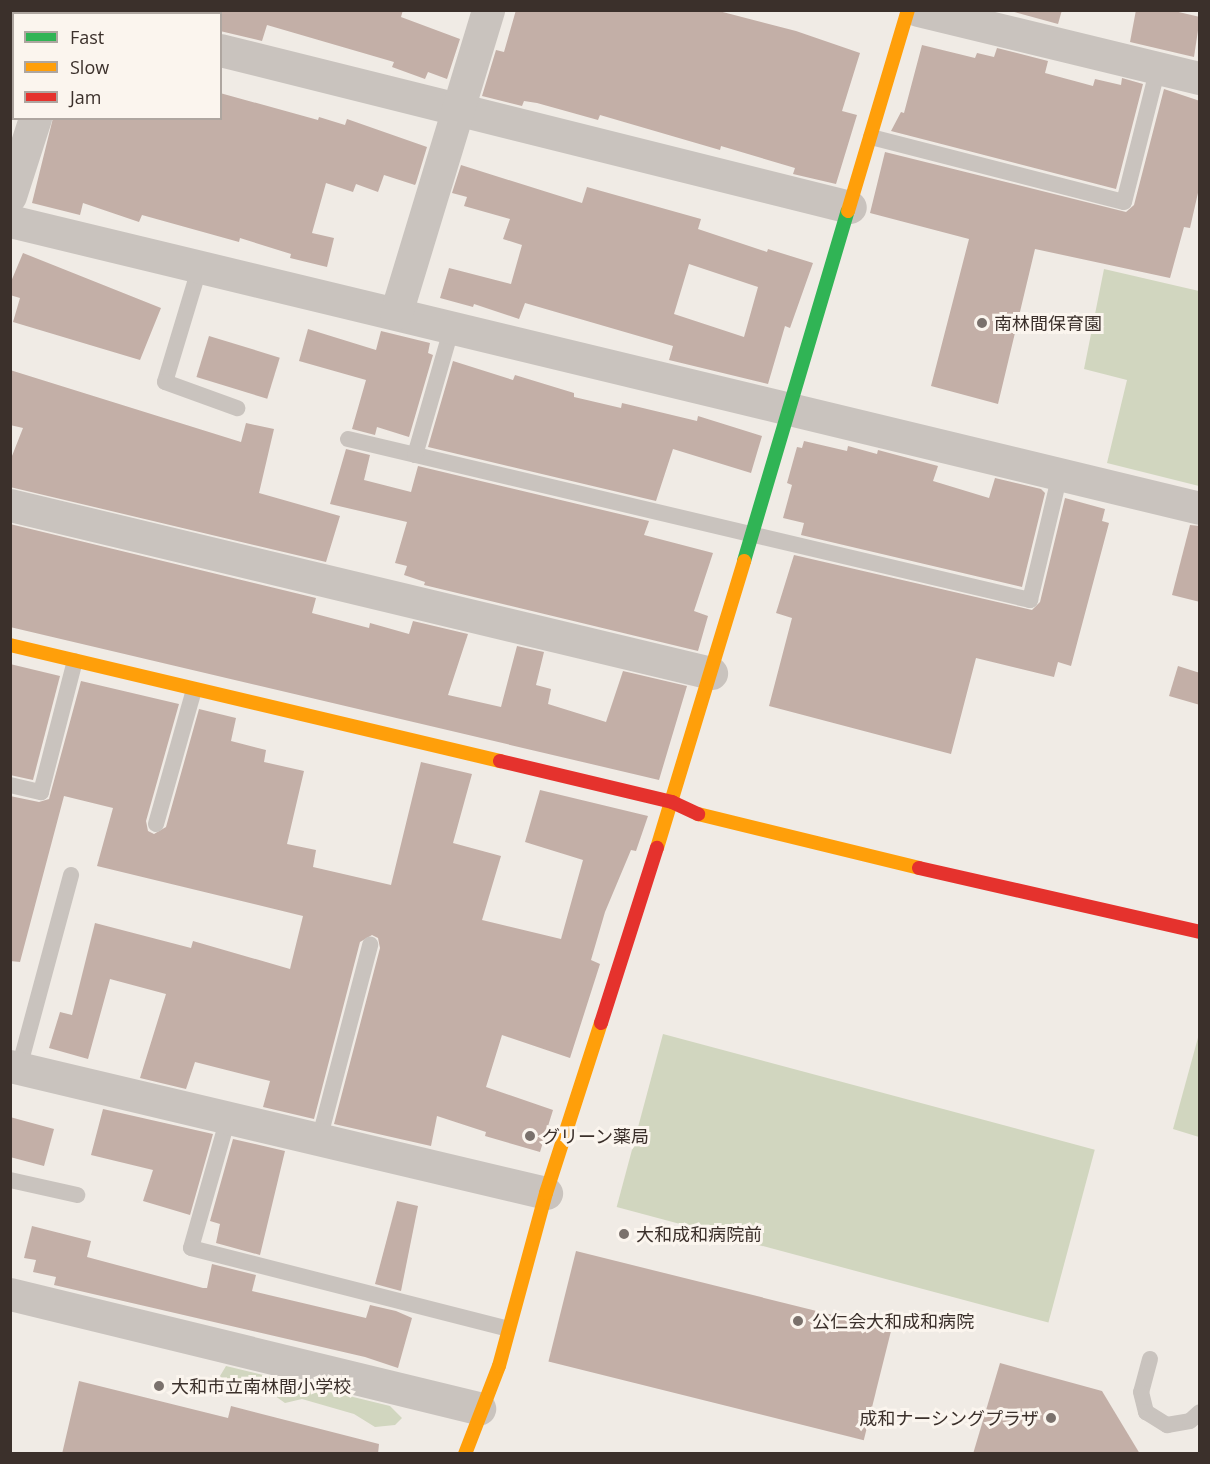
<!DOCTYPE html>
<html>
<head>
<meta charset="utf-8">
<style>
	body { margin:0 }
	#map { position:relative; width:1210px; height:1464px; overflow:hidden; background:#f0ebe5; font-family:"Open Sans","Noto Sans JP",sans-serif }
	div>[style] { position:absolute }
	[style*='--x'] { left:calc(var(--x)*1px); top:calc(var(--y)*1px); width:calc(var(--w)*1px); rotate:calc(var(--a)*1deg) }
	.green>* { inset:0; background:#d1d6bf; transform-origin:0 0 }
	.building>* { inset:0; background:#c3afa7; transform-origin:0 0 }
	.lane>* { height:16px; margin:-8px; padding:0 8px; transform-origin:8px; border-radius:8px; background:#c9c3be }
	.street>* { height:33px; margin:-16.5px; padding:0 16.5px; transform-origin:16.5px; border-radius:16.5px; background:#c9c3be }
	.fast>* { height:14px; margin:-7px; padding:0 7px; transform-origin:7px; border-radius:7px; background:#30b455 }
	.slow>* { height:14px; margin:-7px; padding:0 7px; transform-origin:7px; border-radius:7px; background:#ff9f0a }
	.jam>* { height:14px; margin:-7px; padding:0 7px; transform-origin:7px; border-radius:7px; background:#e5322d }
	.dots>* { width:16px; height:16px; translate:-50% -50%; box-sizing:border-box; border:3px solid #fbf5ee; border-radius:50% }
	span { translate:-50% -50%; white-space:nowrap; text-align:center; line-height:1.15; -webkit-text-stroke:6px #fbf5ee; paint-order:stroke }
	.poi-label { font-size:18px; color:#3b302b }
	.left { translate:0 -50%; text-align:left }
	.right { translate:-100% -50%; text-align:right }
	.frame { position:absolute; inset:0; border:12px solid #3b302b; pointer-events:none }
	.legend { position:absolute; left:12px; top:12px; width:210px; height:108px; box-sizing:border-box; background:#fbf5ee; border:2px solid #aea6a0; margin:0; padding:8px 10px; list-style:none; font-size:18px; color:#3b302b }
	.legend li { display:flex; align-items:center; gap:12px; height:30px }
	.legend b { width:30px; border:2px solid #aea6a0 }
</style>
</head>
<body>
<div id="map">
	<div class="green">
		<i style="clip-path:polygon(1104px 269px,1199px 291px,1199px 486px,1107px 463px,1127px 380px,1084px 369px)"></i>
		<i style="left:663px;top:1034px;width:447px;height:179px;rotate:15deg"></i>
		<i style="clip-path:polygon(1199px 1034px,1200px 1137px,1199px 1137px,1173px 1129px)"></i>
		<i style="clip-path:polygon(226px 1366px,390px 1406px,402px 1418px,395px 1425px,375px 1427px,354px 1414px,302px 1399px,285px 1403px,264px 1388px,245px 1382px,229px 1386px,220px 1376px)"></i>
	</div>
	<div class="building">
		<i style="clip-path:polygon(174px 10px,403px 10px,401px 17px,460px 39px,447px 79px,428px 72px,425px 79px,392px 67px,394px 62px,267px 25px,262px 41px,220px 31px,220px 14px,174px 14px)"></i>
		<i style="clip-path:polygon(516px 10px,715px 10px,796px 31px,860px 53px,842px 111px,857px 115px,836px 184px,793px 174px,795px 168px,721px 146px,720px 150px,600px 115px,598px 120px,537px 103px,524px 101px,522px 106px,482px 96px,496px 50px,504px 52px)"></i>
		<i style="clip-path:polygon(1007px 10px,1062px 10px,1058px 24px)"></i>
		<i style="clip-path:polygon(1136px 10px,1170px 10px,1200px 17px,1194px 57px,1130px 42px)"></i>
		<i style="clip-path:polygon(922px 45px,975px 58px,977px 53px,994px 57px,997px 48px,1048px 61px,1045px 73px,1093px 86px,1095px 79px,1121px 85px,1122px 78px,1143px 84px,1116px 189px,891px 131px,901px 112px,904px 113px)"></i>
		<i style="clip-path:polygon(1164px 89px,1200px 101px,1200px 184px,1190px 228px,1184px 227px,1170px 278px,1035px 249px,998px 404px,931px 386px,969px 239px,870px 213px,885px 152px,1126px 212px,1134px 205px)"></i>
		<i style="clip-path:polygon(220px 93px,318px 120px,319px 117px,345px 125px,347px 119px,427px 147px,416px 183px,415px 185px,384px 175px,378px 192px,356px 184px,353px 192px,326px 183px,312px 233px,334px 238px,327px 267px,290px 258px,291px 254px,240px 238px,239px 242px,142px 215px,139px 222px,83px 203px,80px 215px,32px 203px,53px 118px,220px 118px)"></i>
		<i style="clip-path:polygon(evenodd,461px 165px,582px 203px,587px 187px,701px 219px,698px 229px,767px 252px,768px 249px,813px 263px,790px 328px,785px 326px,768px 384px,669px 360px,673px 346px,525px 303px,519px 319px,474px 304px,473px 307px,440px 298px,449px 268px,511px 284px,522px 245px,503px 239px,510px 219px,464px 206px,467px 197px,452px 193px,461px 165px,689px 264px,758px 287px,744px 337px,674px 314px,689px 264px)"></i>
		<i style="clip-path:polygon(23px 253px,161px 308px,140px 360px,13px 322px,20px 298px,10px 295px,10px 284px)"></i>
		<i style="clip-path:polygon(308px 329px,376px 350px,381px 331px,430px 343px,428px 353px,433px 355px,409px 437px,377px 427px,375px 435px,352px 429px,366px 380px,299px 361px)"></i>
		<i style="left:209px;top:336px;width:74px;height:43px;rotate:17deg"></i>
		<i style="clip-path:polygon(453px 361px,513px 380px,515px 375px,574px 393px,574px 397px,621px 408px,622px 403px,697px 421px,698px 416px,762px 436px,751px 473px,673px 449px,656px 501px,428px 447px)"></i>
		<i style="clip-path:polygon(10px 370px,241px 442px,246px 423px,274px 429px,259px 493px,340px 516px,326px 562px,10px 487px,10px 461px,23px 428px,10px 425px)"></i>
		<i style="clip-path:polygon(804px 441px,847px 451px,848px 446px,877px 454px,878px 450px,938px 466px,933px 481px,989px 498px,995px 478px,1041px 489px,1045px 493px,1022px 587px,801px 535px,804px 523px,783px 518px,792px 485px,787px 483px,797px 447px,802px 448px)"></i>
		<i style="clip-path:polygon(346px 449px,370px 455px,364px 480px,411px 492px,418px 466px,649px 521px,644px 535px,713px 553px,694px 611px,708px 616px,698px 651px,424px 585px,425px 582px,404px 575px,407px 566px,395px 563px,407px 522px,330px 504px)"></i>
		<i style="clip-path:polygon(1065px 498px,1105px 509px,1102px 521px,1109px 523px,1071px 666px,1058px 662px,1054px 677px,976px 658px,951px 754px,769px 706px,792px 618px,776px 613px,794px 555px,1032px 610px,1040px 602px)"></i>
		<i style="clip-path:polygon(10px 524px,316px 598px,312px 613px,369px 628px,370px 623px,409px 634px,413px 621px,468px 634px,448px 695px,501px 707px,517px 646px,544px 652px,536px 685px,551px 689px,548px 704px,606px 722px,623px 671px,687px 686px,659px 780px,10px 627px)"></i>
		<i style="clip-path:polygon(1190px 525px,1200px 526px,1200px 602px,1172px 595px)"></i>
		<i style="clip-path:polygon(10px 664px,60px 676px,33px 780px,10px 775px)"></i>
		<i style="clip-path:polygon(1178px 666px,1200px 673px,1200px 705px,1169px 696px)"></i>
		<i style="clip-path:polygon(81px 681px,179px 704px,146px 821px,148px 831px,154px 834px,166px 827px,199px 709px,236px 718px,231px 741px,266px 750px,264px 762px,304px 771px,287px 844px,316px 850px,313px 867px,391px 885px,421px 762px,472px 774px,453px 843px,501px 856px,482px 920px,561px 939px,583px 860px,525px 842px,540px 790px,648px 816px,636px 851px,631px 850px,605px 912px,591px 960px,600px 964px,570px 1058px,502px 1035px,486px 1087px,553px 1110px,540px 1152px,485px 1136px,486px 1132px,437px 1116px,431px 1146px,334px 1124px,380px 948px,378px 938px,372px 935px,360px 942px,314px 1119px,263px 1107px,270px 1081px,195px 1062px,186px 1089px,140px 1078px,166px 994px,110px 979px,88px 1059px,49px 1048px,60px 1012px,72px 1015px,95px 923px,191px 948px,193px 941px,290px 969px,303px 916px,97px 866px,113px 808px,64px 796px,20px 962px,10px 961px,10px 796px,39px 802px,49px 799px)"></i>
		<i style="clip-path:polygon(103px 1109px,213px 1134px,190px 1215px,143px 1201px,153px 1170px,91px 1155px)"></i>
		<i style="clip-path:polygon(10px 1117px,54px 1129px,44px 1166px,10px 1157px)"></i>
		<i style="clip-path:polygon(233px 1139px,285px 1151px,260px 1255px,216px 1243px,220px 1224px,210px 1221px)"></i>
		<i style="clip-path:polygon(397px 1201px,418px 1206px,401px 1291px,375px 1284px)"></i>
		<i style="clip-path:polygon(32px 1226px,91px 1241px,87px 1257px,203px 1288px,207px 1288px,212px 1264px,256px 1275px,252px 1291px,366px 1318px,370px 1305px,396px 1311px,412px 1318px,398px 1368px,365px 1357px,54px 1285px,56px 1277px,33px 1272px,36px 1260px,24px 1258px)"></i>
		<i style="left:576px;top:1251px;width:325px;height:114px;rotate:14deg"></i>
		<i style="clip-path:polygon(1000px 1363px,1102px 1391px,1140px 1454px,973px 1454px)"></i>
		<i style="clip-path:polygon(79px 1381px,228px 1418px,231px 1406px,379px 1444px,378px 1454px,62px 1454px)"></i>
	</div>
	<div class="lane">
		<i style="--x:871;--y:137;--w:261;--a:14.4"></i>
		<i style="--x:1124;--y:202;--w:138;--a:-75.8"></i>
		<i style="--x:200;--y:266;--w:121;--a:106.8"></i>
		<i style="--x:165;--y:382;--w:77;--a:19.9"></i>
		<i style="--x:348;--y:439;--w:701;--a:13.28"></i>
		<i style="--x:1030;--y:600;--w:130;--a:-76.6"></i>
		<i style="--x:415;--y:455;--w:133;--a:-73.9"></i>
		<i style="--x:10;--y:785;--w:32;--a:13"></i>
		<i style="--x:41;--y:792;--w:135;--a:-75.5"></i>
		<i style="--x:156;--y:824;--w:139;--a:-74.2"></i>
		<i style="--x:19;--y:1068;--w:200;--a:-74.9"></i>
		<i style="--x:228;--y:1118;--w:135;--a:105.9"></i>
		<i style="--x:191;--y:1248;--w:327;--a:14.3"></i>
		<i style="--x:319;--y:1140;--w:202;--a:-75.3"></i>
		<i style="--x:10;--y:1180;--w:69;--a:12.6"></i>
		<i style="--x:1150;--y:1359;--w:34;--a:105"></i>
		<i style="--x:1141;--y:1392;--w:21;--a:76"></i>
		<i style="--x:1146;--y:1412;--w:25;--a:32"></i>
		<i style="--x:1167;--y:1425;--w:23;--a:-10"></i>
		<i style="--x:1190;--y:1421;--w:13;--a:-42"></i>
	</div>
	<div class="street">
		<i style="--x:64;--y:10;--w:13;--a:18"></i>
		<i style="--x:918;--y:10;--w:290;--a:13.6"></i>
		<i style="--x:220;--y:50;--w:649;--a:13.99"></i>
		<i style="--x:10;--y:196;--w:82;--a:-72.2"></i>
		<i style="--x:10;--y:221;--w:1224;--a:13.56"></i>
		<i style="--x:396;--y:313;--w:317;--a:-73.1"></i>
		<i style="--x:10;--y:505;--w:721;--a:13.48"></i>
		<i style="--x:10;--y:1066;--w:551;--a:13.33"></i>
		<i style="--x:10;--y:1294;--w:483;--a:13.7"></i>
	</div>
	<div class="fast">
		<i style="--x:744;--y:561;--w:365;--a:-73.5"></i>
	</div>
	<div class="slow">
		<i style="--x:848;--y:211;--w:210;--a:-73.4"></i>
		<i style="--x:10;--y:645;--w:504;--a:13.32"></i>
		<i style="--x:698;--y:814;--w:228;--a:13.7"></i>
		<i style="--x:657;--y:848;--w:300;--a:-73.1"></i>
		<i style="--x:465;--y:1454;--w:94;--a:-68.9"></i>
		<i style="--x:499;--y:1366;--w:179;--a:-74.8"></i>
		<i style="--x:546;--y:1193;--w:179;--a:-72.1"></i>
	</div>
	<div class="jam">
		<i style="--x:500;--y:761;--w:177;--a:13.4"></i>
		<i style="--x:672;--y:802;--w:29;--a:25"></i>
		<i style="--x:919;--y:868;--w:288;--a:12.8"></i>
		<i style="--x:601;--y:1023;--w:184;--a:-72.3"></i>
	</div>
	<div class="dots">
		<i style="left:982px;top:323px;background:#7a716c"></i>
		<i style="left:530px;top:1136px;background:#7a716c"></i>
		<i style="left:624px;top:1234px;background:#7a716c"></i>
		<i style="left:798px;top:1321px;background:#7a716c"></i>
		<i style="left:159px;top:1386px;background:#7a716c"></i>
		<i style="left:1051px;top:1418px;background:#7a716c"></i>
	</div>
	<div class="poi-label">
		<span class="left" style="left:994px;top:323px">南林間保育園</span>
		<span class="left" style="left:542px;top:1136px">グリーン薬局</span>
		<span class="left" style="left:636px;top:1234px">大和成和病院前</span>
		<span class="left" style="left:812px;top:1321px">公仁会大和成和病院</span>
		<span class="left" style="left:171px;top:1386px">大和市立南林間小学校</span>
		<span class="right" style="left:1039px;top:1418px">成和ナーシングプラザ</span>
	</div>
	<div class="frame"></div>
	<ul class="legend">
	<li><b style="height:8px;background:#30b455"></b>Fast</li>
	<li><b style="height:8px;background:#ff9f0a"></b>Slow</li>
	<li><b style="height:8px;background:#e5322d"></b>Jam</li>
	</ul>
</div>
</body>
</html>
